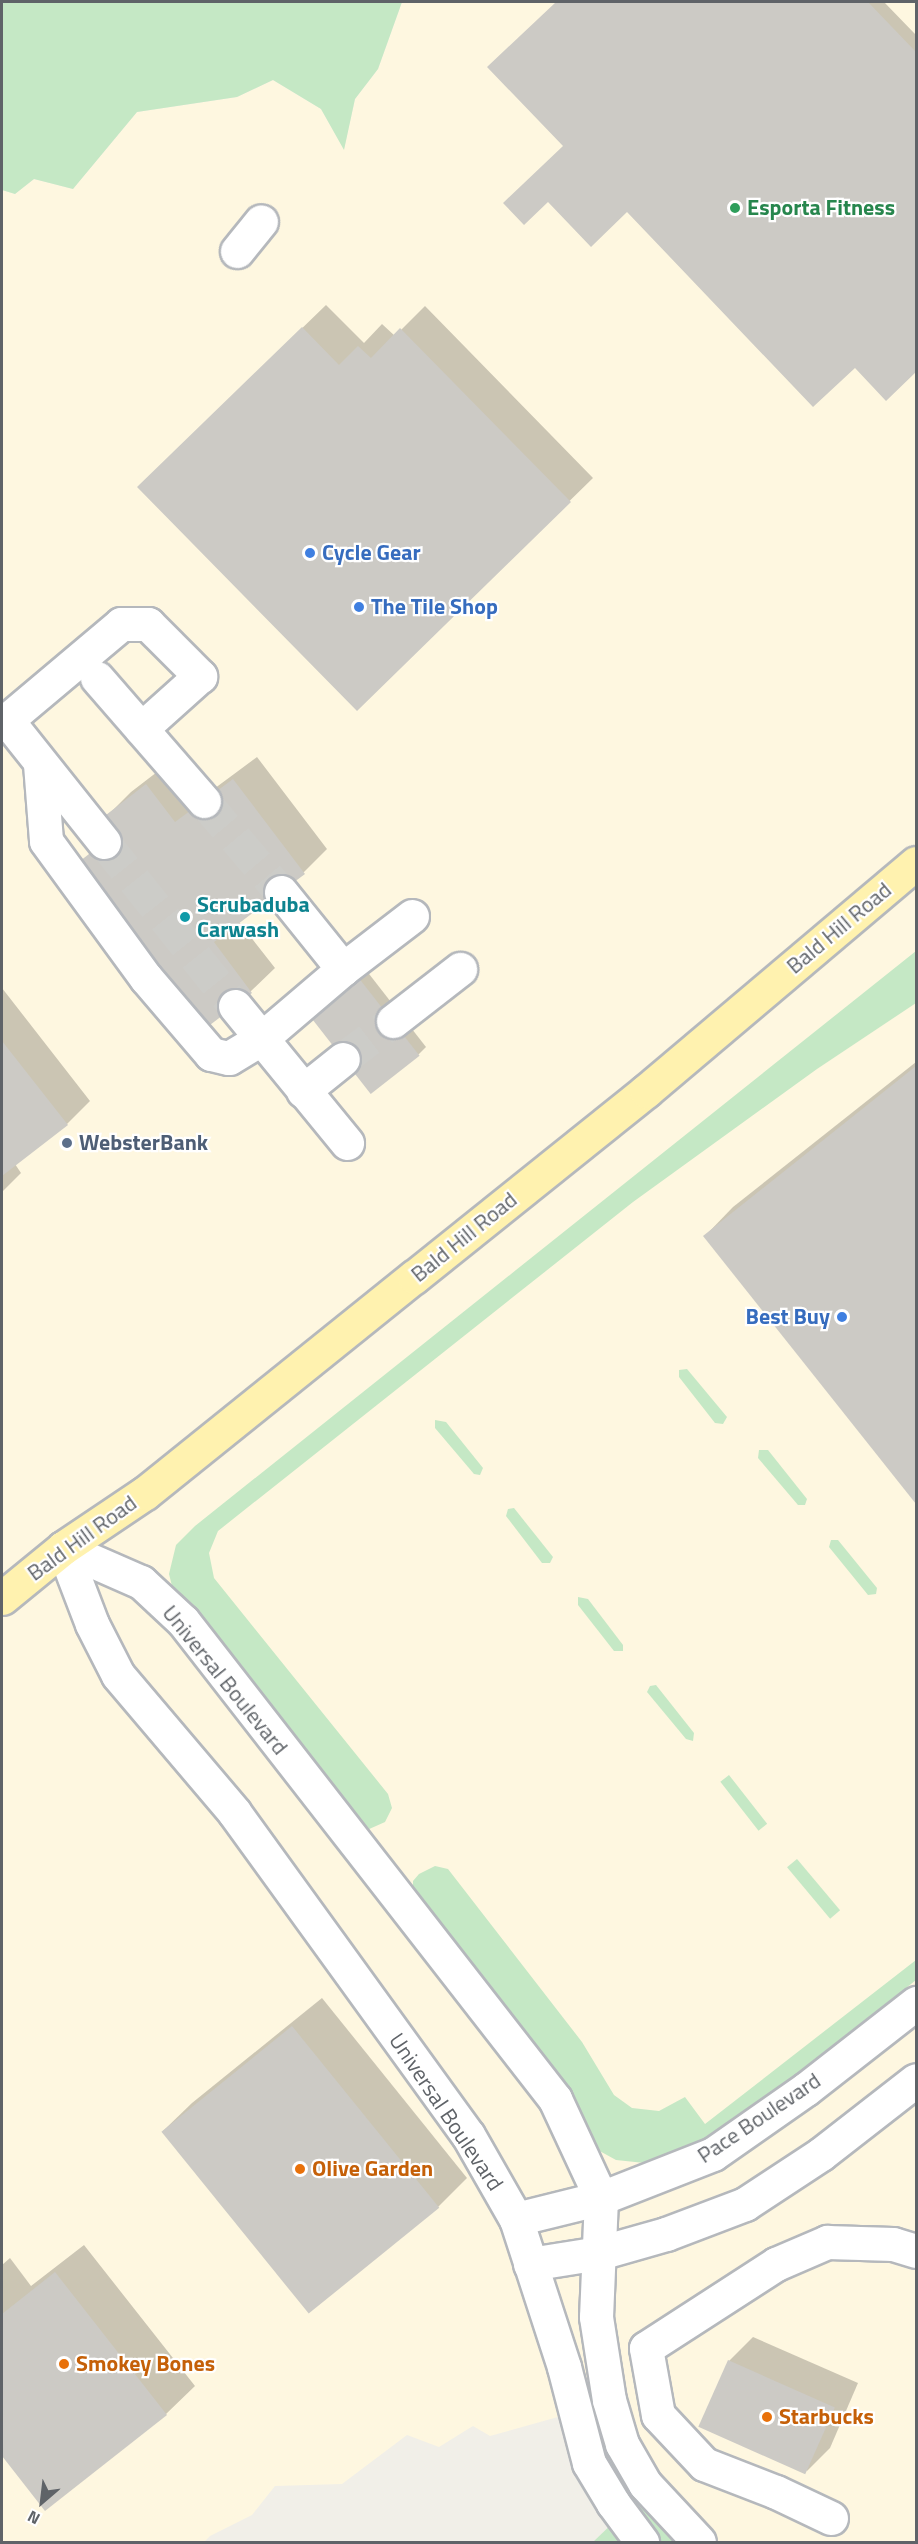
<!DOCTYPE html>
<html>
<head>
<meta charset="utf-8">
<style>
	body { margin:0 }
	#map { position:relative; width:918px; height:2544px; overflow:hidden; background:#f1efe8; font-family:"Titillium Web",sans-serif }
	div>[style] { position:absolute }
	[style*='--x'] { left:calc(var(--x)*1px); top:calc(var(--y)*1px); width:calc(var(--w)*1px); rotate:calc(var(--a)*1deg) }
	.commercial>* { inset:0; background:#fef7e0 }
	.green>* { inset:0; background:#c5e8c5; transform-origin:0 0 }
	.shadow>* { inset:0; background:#0003 }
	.building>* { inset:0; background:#cccac5; transform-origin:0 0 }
	.minor-tunnel>* { height:33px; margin-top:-16.5px; transform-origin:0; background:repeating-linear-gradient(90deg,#ccccc8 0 33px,transparent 0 49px) }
	.roads { filter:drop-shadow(2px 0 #b5b8bc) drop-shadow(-2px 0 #b5b8bc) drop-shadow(0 2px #b5b8bc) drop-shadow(0 -2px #b5b8bc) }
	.minor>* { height:33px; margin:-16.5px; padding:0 16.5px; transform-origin:16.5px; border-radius:16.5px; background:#fff }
	.major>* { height:33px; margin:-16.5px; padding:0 16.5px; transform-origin:16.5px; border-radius:16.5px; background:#fff2af }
	.dots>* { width:16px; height:16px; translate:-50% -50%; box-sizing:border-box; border:3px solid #fff; border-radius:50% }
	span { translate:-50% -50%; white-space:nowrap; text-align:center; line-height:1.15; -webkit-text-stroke:4.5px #fff; paint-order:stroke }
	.leisure-label { font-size:22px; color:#27864d; font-weight:700 }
	.left { translate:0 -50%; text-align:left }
	.shop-label { font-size:22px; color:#366cbe; font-weight:700 }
	.right { translate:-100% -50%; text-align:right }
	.culture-label { font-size:22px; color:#0d838f; font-weight:700 }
	.street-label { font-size:22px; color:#5f6368 }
	.service-label { font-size:22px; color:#4e5e75; font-weight:700 }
	.food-label { font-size:22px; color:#c56008; font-weight:700 }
	.frame { position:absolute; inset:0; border:3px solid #5f6368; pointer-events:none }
	.north { position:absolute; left:12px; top:2472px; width:60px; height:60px; -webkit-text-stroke:4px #fff; paint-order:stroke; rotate:208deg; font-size:16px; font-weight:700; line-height:24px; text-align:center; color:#5f6368 }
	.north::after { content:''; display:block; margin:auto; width:21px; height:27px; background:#5f6368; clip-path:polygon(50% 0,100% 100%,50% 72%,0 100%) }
</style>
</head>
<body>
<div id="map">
	<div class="commercial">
		<i style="clip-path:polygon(402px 2px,916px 2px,916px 2542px,691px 2542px,604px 2404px,490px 2436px,473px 2426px,439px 2447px,407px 2435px,342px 2484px,275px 2486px,252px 2515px,210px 2536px,204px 2542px,2px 2542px,2px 190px,15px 194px,34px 179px,73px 189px,137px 112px,237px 97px,273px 80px,321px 109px,344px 149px,355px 99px,378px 69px)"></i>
	</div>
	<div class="green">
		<i style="clip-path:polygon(2px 2px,402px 2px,378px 69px,355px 99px,344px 150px,321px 109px,273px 80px,237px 97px,137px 112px,73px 189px,34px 179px,15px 194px,2px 190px)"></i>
		<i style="clip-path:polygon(916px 951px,916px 1003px,817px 1069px,633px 1202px,218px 1531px,209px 1553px,214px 1578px,388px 1794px,392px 1808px,385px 1822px,367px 1830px,357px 1823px,174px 1594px,169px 1574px,176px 1545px,195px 1526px)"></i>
		<i style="clip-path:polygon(687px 1369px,727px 1417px,723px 1424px,715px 1423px,679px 1377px,679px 1370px)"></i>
		<i style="clip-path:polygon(435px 1420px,446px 1422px,483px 1468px,480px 1475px,474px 1474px,435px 1428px)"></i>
		<i style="clip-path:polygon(759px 1450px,768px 1450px,807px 1499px,805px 1505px,798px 1505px,758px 1458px)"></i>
		<i style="clip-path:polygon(514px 1508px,553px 1557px,550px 1563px,542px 1563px,506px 1516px,508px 1509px)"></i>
		<i style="clip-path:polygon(831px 1540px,838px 1540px,877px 1588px,876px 1594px,868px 1595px,829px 1547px)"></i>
		<i style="clip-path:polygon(578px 1597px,588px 1599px,623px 1645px,623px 1651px,614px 1651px,578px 1605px)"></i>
		<i style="clip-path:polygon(656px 1685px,694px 1733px,693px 1741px,686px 1739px,647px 1692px,650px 1686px)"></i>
		<i style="left:729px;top:1775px;width:62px;height:11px;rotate:52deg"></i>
		<i style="left:797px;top:1859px;width:67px;height:13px;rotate:50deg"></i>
		<i style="clip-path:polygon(435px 1866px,448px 1869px,582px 2042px,614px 2095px,632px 2108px,659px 2111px,685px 2097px,705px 2124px,916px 1960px,916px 1980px,736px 2124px,654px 2164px,616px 2160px,596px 2149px,413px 1892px,413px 1881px,419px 1874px)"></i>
		<i style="clip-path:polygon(643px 2494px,691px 2542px,593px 2542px)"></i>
	</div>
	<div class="shadow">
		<i style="clip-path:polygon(558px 2px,884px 2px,916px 35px,916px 370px,886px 399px,855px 366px,565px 146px,490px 67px)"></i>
		<i style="clip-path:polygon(326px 305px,364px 343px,382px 324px,395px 336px,425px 306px,593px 478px,357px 709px,162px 464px)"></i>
		<i style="clip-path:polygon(257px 757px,327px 849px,304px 872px,239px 922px,275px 968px,251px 991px,206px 1025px,82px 861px,118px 828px,108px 815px,131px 792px,170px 762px,199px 800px)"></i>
		<i style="clip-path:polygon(366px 970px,426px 1047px,418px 1055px,310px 1015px)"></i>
		<i style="clip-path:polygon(2px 988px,90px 1101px,67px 1124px,15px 1164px,21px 1173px,2px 1192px)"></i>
		<i style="clip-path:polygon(916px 1062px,916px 1501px,705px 1236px,733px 1207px)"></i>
		<i style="clip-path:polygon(322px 1998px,467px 2178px,438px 2207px,308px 2311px,163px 2131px,192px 2103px)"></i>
		<i style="clip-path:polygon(84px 2245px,195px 2386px,166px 2414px,45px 2509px,2px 2454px,2px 2265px,10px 2258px,31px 2286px)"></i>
		<i style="clip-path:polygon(753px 2337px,858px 2383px,830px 2448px,807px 2471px,729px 2361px)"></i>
	</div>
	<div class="building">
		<i style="clip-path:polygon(556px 2px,868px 2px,916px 52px,916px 372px,886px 401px,855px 368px,813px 407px,627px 212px,591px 247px,548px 202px,524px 225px,503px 203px,563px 146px,487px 67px)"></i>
		<i style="clip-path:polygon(302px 327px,339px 365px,358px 346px,371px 358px,400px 328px,571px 502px,357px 711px,137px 487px)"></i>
		<i style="clip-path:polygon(233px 779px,305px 874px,214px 942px,252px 993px,206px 1028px,80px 861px,119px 831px,106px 815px,146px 784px,175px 822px)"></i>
		<i style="left:358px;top:977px;width:100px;height:62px;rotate:52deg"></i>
		<i style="clip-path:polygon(2px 1041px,68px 1125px,2px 1176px)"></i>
		<i style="clip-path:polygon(916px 1066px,916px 1504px,703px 1236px)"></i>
		<i style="left:292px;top:2026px;width:234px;height:168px;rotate:51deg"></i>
		<i style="clip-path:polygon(55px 2272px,167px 2415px,45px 2511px,2px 2456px,2px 2314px)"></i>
		<i style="left:728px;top:2360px;width:117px;height:73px;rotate:24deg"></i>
	</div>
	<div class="minor-tunnel">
		<i style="--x:204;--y:801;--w:119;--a:49.8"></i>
		<i style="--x:104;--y:842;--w:210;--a:51.4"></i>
		<i style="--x:343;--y:1059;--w:63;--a:-37.2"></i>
	</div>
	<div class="roads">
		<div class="minor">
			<i style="--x:237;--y:251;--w:38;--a:-51"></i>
			<i style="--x:97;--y:678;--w:163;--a:49"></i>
			<i style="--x:40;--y:764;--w:77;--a:85.5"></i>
			<i style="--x:46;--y:841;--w:170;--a:53.9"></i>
			<i style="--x:146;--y:978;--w:100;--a:49.5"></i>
			<i style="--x:211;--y:1054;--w:18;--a:13"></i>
			<i style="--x:229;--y:1058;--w:39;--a:-31"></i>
			<i style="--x:262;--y:1038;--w:106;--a:-40.4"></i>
			<i style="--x:343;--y:969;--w:87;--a:-37.5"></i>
			<i style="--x:104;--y:842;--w:156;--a:-128.5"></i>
			<i style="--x:7;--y:720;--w:149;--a:-40.1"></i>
			<i style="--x:121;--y:624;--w:27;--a:0"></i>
			<i style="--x:148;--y:624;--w:74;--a:45"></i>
			<i style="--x:200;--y:676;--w:79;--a:138.1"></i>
			<i style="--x:281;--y:892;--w:99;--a:51.2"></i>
			<i style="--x:235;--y:1006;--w:177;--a:50.7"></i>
			<i style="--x:393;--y:1021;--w:85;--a:-37.8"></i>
			<i style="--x:303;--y:1091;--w:51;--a:-38.7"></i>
			<i style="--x:63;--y:1548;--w:85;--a:23.6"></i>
			<i style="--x:141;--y:1582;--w:57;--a:42.9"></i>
			<i style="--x:183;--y:1621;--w:606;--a:52.11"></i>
			<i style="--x:555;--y:2099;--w:109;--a:65.1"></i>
			<i style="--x:601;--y:2198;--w:119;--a:92.4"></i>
			<i style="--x:596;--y:2317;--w:84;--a:81.1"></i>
			<i style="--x:609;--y:2400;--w:46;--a:73.5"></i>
			<i style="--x:622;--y:2444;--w:46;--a:60.1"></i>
			<i style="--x:645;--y:2484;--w:79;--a:47"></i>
			<i style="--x:63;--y:1548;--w:81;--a:69.1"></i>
			<i style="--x:92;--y:1624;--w:57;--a:63"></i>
			<i style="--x:118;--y:1675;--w:180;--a:49.7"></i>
			<i style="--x:234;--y:1812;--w:399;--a:54.1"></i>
			<i style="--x:468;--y:2135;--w:97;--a:60.3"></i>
			<i style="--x:516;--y:2219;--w:156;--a:72"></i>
			<i style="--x:564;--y:2367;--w:99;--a:75.4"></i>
			<i style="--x:589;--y:2463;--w:47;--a:59"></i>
			<i style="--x:613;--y:2503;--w:49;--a:53.4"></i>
			<i style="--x:516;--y:2219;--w:88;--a:-13.9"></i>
			<i style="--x:601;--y:2198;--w:120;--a:-21.4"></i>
			<i style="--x:713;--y:2154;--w:113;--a:-35"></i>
			<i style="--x:806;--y:2089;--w:140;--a:-38"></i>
			<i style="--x:530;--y:2264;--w:70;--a:-9.1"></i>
			<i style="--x:599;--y:2253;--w:70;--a:-15.8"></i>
			<i style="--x:666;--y:2234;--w:85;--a:-20.8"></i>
			<i style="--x:745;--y:2204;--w:91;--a:-33.3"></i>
			<i style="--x:821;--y:2154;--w:120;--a:-37.9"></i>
			<i style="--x:831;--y:2518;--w:61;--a:-154.7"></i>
			<i style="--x:776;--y:2492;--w:77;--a:-158.7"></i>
			<i style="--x:704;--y:2464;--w:67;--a:-133.2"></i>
			<i style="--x:658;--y:2415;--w:68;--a:-100.2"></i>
			<i style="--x:646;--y:2348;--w:155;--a:-32.9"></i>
			<i style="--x:776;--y:2264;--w:56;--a:-23.3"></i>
			<i style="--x:827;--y:2242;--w:66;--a:1.7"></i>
			<i style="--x:893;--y:2244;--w:24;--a:17"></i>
		</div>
		<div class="major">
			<i style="--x:2;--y:1598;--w:79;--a:-39.3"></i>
			<i style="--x:63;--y:1548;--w:99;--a:-33.9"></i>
			<i style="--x:145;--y:1493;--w:345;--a:-38.8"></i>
			<i style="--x:414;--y:1277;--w:297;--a:-38.7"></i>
			<i style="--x:646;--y:1091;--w:353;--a:-40.2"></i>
		</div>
	</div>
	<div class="dots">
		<i style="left:735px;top:208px;background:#2e9e5b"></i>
		<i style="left:310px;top:553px;background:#3f7fe0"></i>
		<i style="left:359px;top:607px;background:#3f7fe0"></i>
		<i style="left:185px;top:917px;background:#0f9aa8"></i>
		<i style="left:67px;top:1143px;background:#5c6f8a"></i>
		<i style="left:842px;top:1317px;background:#3f7fe0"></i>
		<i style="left:300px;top:2169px;background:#e8710a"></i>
		<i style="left:64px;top:2364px;background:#e8710a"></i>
		<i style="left:767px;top:2417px;background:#e8710a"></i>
	</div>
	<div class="leisure-label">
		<span class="left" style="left:747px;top:208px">Esporta Fitness</span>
	</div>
	<div class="shop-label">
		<span class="left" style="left:322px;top:553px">Cycle Gear</span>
		<span class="left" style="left:371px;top:607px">The Tile Shop</span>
		<span class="right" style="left:830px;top:1317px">Best Buy</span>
	</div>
	<div class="culture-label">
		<span class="left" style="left:197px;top:917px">Scrubaduba<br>Carwash</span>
	</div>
	<div class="street-label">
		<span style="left:839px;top:928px;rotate:-40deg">Bald Hill Road</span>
		<span style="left:464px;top:1237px;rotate:-39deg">Bald Hill Road</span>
		<span style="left:82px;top:1538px;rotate:-36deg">Bald Hill Road</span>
		<span style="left:225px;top:1680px;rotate:51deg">Universal Boulevard</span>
		<span style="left:446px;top:2112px;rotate:56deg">Universal Boulevard</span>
		<span style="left:759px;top:2118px;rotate:-34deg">Pace Boulevard</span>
	</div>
	<div class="service-label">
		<span class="left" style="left:79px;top:1143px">WebsterBank</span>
	</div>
	<div class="food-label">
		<span class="left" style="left:312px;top:2169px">Olive Garden</span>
		<span class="left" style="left:76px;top:2364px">Smokey Bones</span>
		<span class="left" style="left:779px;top:2417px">Starbucks</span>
	</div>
	<div class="frame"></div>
	<div class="north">N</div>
</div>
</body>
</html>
